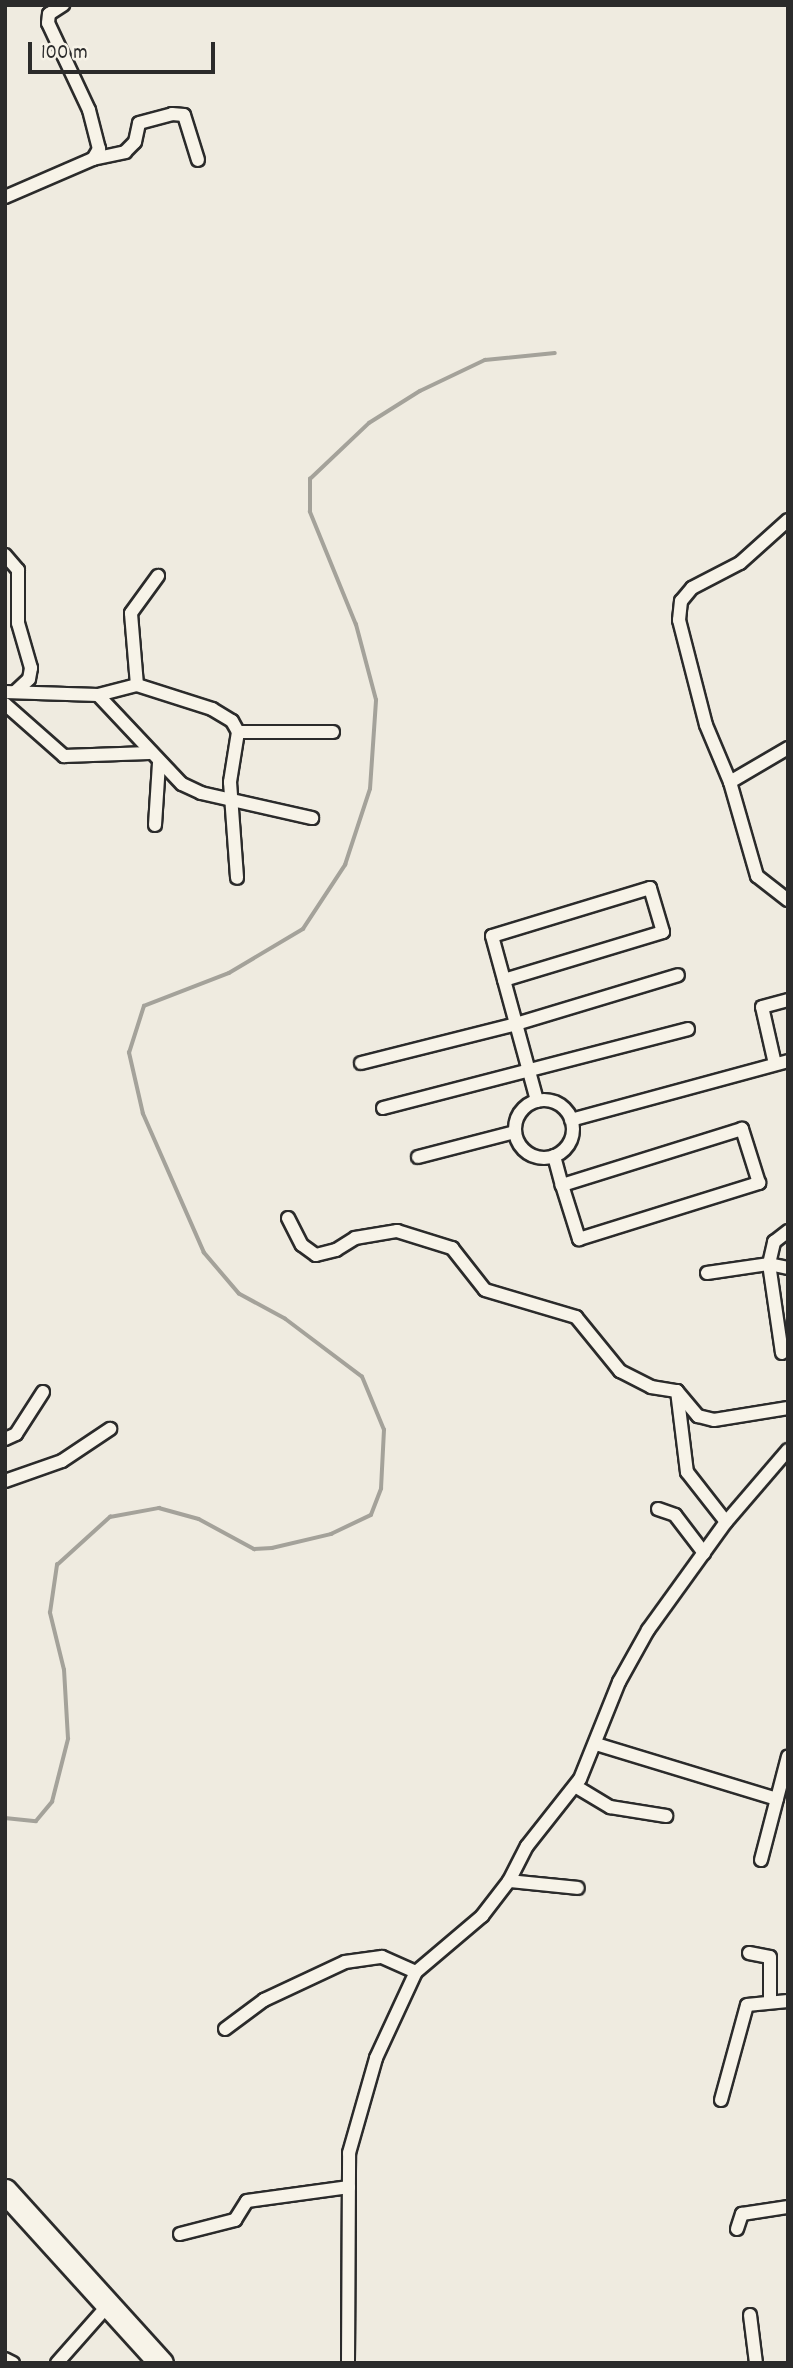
<!DOCTYPE html>
<html>
<head>
<meta charset="utf-8">
<style>
	body { margin:0 }
	#map { position:relative; width:793px; height:2368px; overflow:hidden; background:#efebe0; font-family:Dekko,sans-serif }
	div>[style] { position:absolute }
	[style*='--x'] { left:calc(var(--x)*1px); top:calc(var(--y)*1px); width:calc(var(--w)*1px); rotate:calc(var(--a)*1deg) }
	.stream>* { height:3.5px; margin:-1.75px; padding:0 1.75px; transform-origin:1.75px; border-radius:1.75px; background:#a4a29a }
	.roads { filter:drop-shadow(2px 0 #2b2b2b) drop-shadow(-2px 0 #2b2b2b) drop-shadow(0 2px #2b2b2b) drop-shadow(0 -2px #2b2b2b) }
	.street>* { height:12px; margin:-6px; padding:0 6px; transform-origin:6px; border-radius:6px; background:#f7f3e8 }
	.street>.ring { margin:-6px; padding:0; box-sizing:content-box; background:none; border:12px solid #f7f3e8; border-radius:50% }
	.highway>* { height:23px; margin:-11.5px; padding:0 11.5px; transform-origin:11.5px; border-radius:11.5px; background:#f7f3e8 }
	span { translate:-50% -50%; white-space:nowrap; text-align:center; line-height:1.15; -webkit-text-stroke:6px #f7f3e8; paint-order:stroke }
	.frame { position:absolute; inset:0; border:7px solid #2b2b2b; pointer-events:none }
	.scale { position:absolute; left:28px; top:42px; width:187px; height:32px; box-sizing:border-box; border:4px solid #2b2b2b; border-top:0; padding-left:9px; font-size:21px; line-height:24px; white-space:nowrap; color:#2b2b2b; -webkit-text-stroke:5px #f7f3e8; paint-order:stroke }
</style>
</head>
<body>
<div id="map">
	<div class="stream">
		<i style="--x:5;--y:1818;--w:31;--a:6"></i>
		<i style="--x:36;--y:1821;--w:25;--a:-50"></i>
		<i style="--x:52;--y:1802;--w:65;--a:-75.7"></i>
		<i style="--x:68;--y:1739;--w:69;--a:-93.3"></i>
		<i style="--x:64;--y:1670;--w:59;--a:-103.8"></i>
		<i style="--x:50;--y:1613;--w:49;--a:-81.7"></i>
		<i style="--x:57;--y:1565;--w:72;--a:-42.2"></i>
		<i style="--x:110;--y:1517;--w:50;--a:-10.4"></i>
		<i style="--x:159;--y:1508;--w:41;--a:15.4"></i>
		<i style="--x:199;--y:1519;--w:63;--a:28.6"></i>
		<i style="--x:254;--y:1549;--w:18;--a:-3"></i>
		<i style="--x:272;--y:1548;--w:61;--a:-13.3"></i>
		<i style="--x:331;--y:1534;--w:44;--a:-25.4"></i>
		<i style="--x:371;--y:1515;--w:28;--a:-69"></i>
		<i style="--x:381;--y:1489;--w:59;--a:-87.1"></i>
		<i style="--x:384;--y:1430;--w:57;--a:-112.5"></i>
		<i style="--x:362;--y:1377;--w:96;--a:-143"></i>
		<i style="--x:285;--y:1319;--w:52;--a:-151.5"></i>
		<i style="--x:239;--y:1294;--w:54;--a:-130.5"></i>
		<i style="--x:204;--y:1253;--w:152;--a:-113.7"></i>
		<i style="--x:143;--y:1114;--w:63;--a:-102.9"></i>
		<i style="--x:129;--y:1053;--w:49;--a:-72.3"></i>
		<i style="--x:144;--y:1006;--w:91;--a:-21.2"></i>
		<i style="--x:229;--y:973;--w:86;--a:-30.7"></i>
		<i style="--x:303;--y:929;--w:77;--a:-56.7"></i>
		<i style="--x:345;--y:865;--w:80;--a:-71.8"></i>
		<i style="--x:370;--y:789;--w:89;--a:-86.1"></i>
		<i style="--x:376;--y:700;--w:78;--a:-104.9"></i>
		<i style="--x:356;--y:625;--w:122;--a:-112.2"></i>
		<i style="--x:310;--y:512;--w:33;--a:-90"></i>
		<i style="--x:310;--y:479;--w:81;--a:-43.5"></i>
		<i style="--x:369;--y:423;--w:60;--a:-32.1"></i>
		<i style="--x:420;--y:391;--w:72;--a:-25.5"></i>
		<i style="--x:485;--y:360;--w:70;--a:-5.7"></i>
	</div>
	<div class="roads">
		<div class="street">
			<i style="--x:93;--y:159;--w:33;--a:-12"></i>
			<i style="--x:125;--y:152;--w:14;--a:-45"></i>
			<i style="--x:135;--y:142;--w:19;--a:-78"></i>
			<i style="--x:139;--y:123;--w:34;--a:-15"></i>
			<i style="--x:172;--y:114;--w:12;--a:5"></i>
			<i style="--x:184;--y:115;--w:47;--a:72.7"></i>
			<i style="--x:5;--y:197;--w:96;--a:-23.4"></i>
			<i style="--x:93;--y:159;--w:12;--a:-59"></i>
			<i style="--x:99;--y:149;--w:40;--a:-104.4"></i>
			<i style="--x:89;--y:110;--w:96;--a:-115.2"></i>
			<i style="--x:48;--y:23;--w:9;--a:-84"></i>
			<i style="--x:49;--y:14;--w:17;--a:-33"></i>
			<i style="--x:788;--y:520;--w:64;--a:138.1"></i>
			<i style="--x:740;--y:563;--w:54;--a:152.5"></i>
			<i style="--x:692;--y:588;--w:17;--a:130"></i>
			<i style="--x:681;--y:601;--w:19;--a:96"></i>
			<i style="--x:679;--y:620;--w:108;--a:75.6"></i>
			<i style="--x:706;--y:725;--w:62;--a:67.2"></i>
			<i style="--x:730;--y:782;--w:98;--a:74"></i>
			<i style="--x:757;--y:876;--w:39;--a:38"></i>
			<i style="--x:5;--y:555;--w:20;--a:49"></i>
			<i style="--x:18;--y:570;--w:53;--a:90"></i>
			<i style="--x:18;--y:623;--w:47;--a:73.9"></i>
			<i style="--x:31;--y:668;--w:11;--a:100"></i>
			<i style="--x:29;--y:679;--w:19;--a:137"></i>
			<i style="--x:137;--y:685;--w:72;--a:-94.8"></i>
			<i style="--x:131;--y:613;--w:46;--a:-53.9"></i>
			<i style="--x:5;--y:692;--w:93;--a:1.8"></i>
			<i style="--x:98;--y:695;--w:40;--a:-14.4"></i>
			<i style="--x:137;--y:685;--w:79;--a:17.7"></i>
			<i style="--x:212;--y:709;--w:23;--a:31"></i>
			<i style="--x:232;--y:721;--w:13;--a:61"></i>
			<i style="--x:238;--y:732;--w:51;--a:99.1"></i>
			<i style="--x:230;--y:782;--w:96;--a:85.8"></i>
			<i style="--x:98;--y:695;--w:122;--a:46.7"></i>
			<i style="--x:182;--y:784;--w:21;--a:25"></i>
			<i style="--x:201;--y:793;--w:114;--a:12.7"></i>
			<i style="--x:5;--y:704;--w:79;--a:41.4"></i>
			<i style="--x:64;--y:756;--w:85;--a:-2"></i>
			<i style="--x:238;--y:732;--w:95;--a:0"></i>
			<i style="--x:730;--y:782;--w:67;--a:-30.4"></i>
			<i style="--x:155;--y:825;--w:62;--a:-86.3"></i>
			<i style="--x:504;--y:980;--w:166;--a:-16.8"></i>
			<i style="--x:663;--y:932;--w:46;--a:-106.5"></i>
			<i style="--x:650;--y:888;--w:165;--a:163.1"></i>
			<i style="--x:492;--y:936;--w:171;--a:74.7"></i>
			<i style="--x:361;--y:1063;--w:160;--a:-14.1"></i>
			<i style="--x:516;--y:1024;--w:169;--a:-16.8"></i>
			<i style="--x:775;--y:1064;--w:58;--a:-102.8"></i>
			<i style="--x:762;--y:1007;--w:27;--a:-15"></i>
			<i class="ring" style="left:515px;top:1100px;width:46px;height:46px"></i>
			<i style="--x:383;--y:1108;--w:315;--a:-14.5"></i>
			<i style="--x:571;--y:1120;--w:225;--a:-15.2"></i>
			<i style="--x:554;--y:1156;--w:30;--a:75"></i>
			<i style="--x:562;--y:1185;--w:57;--a:72.5"></i>
			<i style="--x:579;--y:1239;--w:189;--a:-17.3"></i>
			<i style="--x:759;--y:1183;--w:57;--a:-107.5"></i>
			<i style="--x:742;--y:1129;--w:189;--a:162.7"></i>
			<i style="--x:418;--y:1157;--w:100;--a:-14.5"></i>
			<i style="--x:288;--y:1218;--w:30;--a:63"></i>
			<i style="--x:302;--y:1245;--w:17;--a:36"></i>
			<i style="--x:316;--y:1255;--w:21;--a:-14"></i>
			<i style="--x:336;--y:1250;--w:22;--a:-32"></i>
			<i style="--x:355;--y:1238;--w:43;--a:-9.5"></i>
			<i style="--x:397;--y:1231;--w:58;--a:17.2"></i>
			<i style="--x:452;--y:1248;--w:53;--a:51.8"></i>
			<i style="--x:485;--y:1290;--w:95;--a:16.5"></i>
			<i style="--x:576;--y:1317;--w:70;--a:50.8"></i>
			<i style="--x:620;--y:1371;--w:35;--a:27"></i>
			<i style="--x:651;--y:1387;--w:26;--a:9"></i>
			<i style="--x:677;--y:1391;--w:33;--a:50"></i>
			<i style="--x:698;--y:1416;--w:16;--a:14"></i>
			<i style="--x:714;--y:1420;--w:75;--a:-9.2"></i>
			<i style="--x:707;--y:1273;--w:63;--a:-8.3"></i>
			<i style="--x:769;--y:1264;--w:19;--a:12"></i>
			<i style="--x:782;--y:1353;--w:90;--a:-98.3"></i>
			<i style="--x:769;--y:1264;--w:23;--a:-77"></i>
			<i style="--x:774;--y:1242;--w:18;--a:-38"></i>
			<i style="--x:677;--y:1391;--w:82;--a:83"></i>
			<i style="--x:687;--y:1472;--w:63;--a:52"></i>
			<i style="--x:5;--y:1439;--w:12;--a:-24"></i>
			<i style="--x:16;--y:1434;--w:50;--a:-57.3"></i>
			<i style="--x:5;--y:1481;--w:60;--a:-19.3"></i>
			<i style="--x:62;--y:1461;--w:58;--a:-33.7"></i>
			<i style="--x:658;--y:1509;--w:18;--a:19"></i>
			<i style="--x:675;--y:1515;--w:48;--a:52.7"></i>
			<i style="--x:596;--y:1744;--w:189;--a:16.9"></i>
			<i style="--x:575;--y:1786;--w:41;--a:31"></i>
			<i style="--x:610;--y:1807;--w:57;--a:9.1"></i>
			<i style="--x:761;--y:1860;--w:107;--a:-75.4"></i>
			<i style="--x:509;--y:1881;--w:69;--a:5.8"></i>
			<i style="--x:749;--y:1953;--w:21;--a:11"></i>
			<i style="--x:770;--y:1957;--w:43;--a:90"></i>
			<i style="--x:225;--y:2029;--w:49;--a:-36.6"></i>
			<i style="--x:264;--y:2000;--w:89;--a:-25.1"></i>
			<i style="--x:345;--y:1962;--w:37;--a:-8"></i>
			<i style="--x:382;--y:1957;--w:37;--a:24"></i>
			<i style="--x:721;--y:2100;--w:98;--a:-74.7"></i>
			<i style="--x:747;--y:2005;--w:41;--a:-5.6"></i>
			<i style="--x:737;--y:2229;--w:16;--a:-72"></i>
			<i style="--x:742;--y:2214;--w:47;--a:-8.7"></i>
			<i style="--x:180;--y:2234;--w:57;--a:-14.3"></i>
			<i style="--x:235;--y:2220;--w:22;--a:-58"></i>
			<i style="--x:247;--y:2201;--w:103;--a:-7.8"></i>
			<i style="--x:750;--y:2315;--w:48;--a:82.9"></i>
			<i style="--x:5;--y:2359;--w:9;--a:27"></i>
			<i style="--x:57;--y:2363;--w:80;--a:-48.5"></i>
			<i style="--x:348;--y:2363;--w:210;--a:-89.7"></i>
			<i style="--x:349;--y:2153;--w:99;--a:-74.1"></i>
			<i style="--x:376;--y:2058;--w:95;--a:-65.1"></i>
			<i style="--x:416;--y:1972;--w:87;--a:-40.3"></i>
			<i style="--x:482;--y:1916;--w:44;--a:-52.4"></i>
			<i style="--x:509;--y:1881;--w:39;--a:-63"></i>
			<i style="--x:527;--y:1846;--w:85;--a:-51.7"></i>
			<i style="--x:580;--y:1779;--w:105;--a:-68.1"></i>
			<i style="--x:619;--y:1682;--w:60;--a:-60.9"></i>
			<i style="--x:648;--y:1630;--w:133;--a:-54.2"></i>
			<i style="--x:726;--y:1522;--w:95;--a:-49.3"></i>
		</div>
		<div class="highway">
			<i style="--x:5;--y:2191;--w:232;--a:47.8"></i>
		</div>
	</div>
	<div class="frame"></div>
	<div class="scale">100 m</div>
</div>
</body>
</html>
